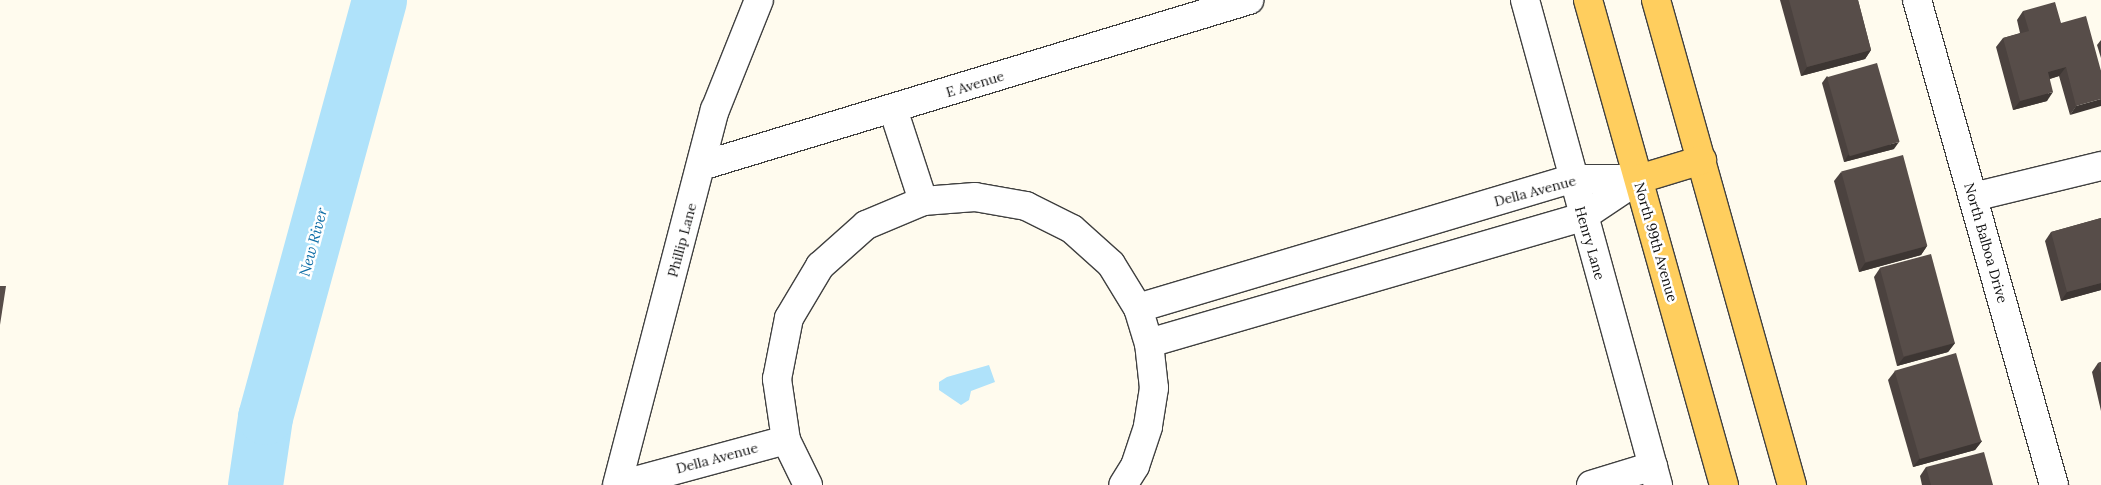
<!DOCTYPE html>
<html>
<head>
<meta charset="utf-8">
<style>
	body { margin:0 }
	#map { position:relative; width:2101px; height:485px; overflow:hidden; background:#fffbee; font-family:Lora,serif }
	div>[style] { position:absolute }
	[style*='--x'] { left:calc(var(--x)*1px); top:calc(var(--y)*1px); width:calc(var(--w)*1px); rotate:calc(var(--a)*1deg) }
	.water>* { inset:0; background:#afe2fa }
	.river>* { height:55px; margin:-27.5px; padding:0 27.5px; transform-origin:27.5px; border-radius:27.5px; background:#afe2fa }
	.roads { filter:drop-shadow(1px 0 #404040) drop-shadow(-1px 0 #404040) drop-shadow(0 1px #404040) drop-shadow(0 -1px #404040) }
	.minor>* { height:28px; margin:-14px; padding:0 14px; transform-origin:14px; border-radius:14px; background:#fff }
	.major>* { height:28px; margin:-14px; padding:0 14px; transform-origin:14px; border-radius:14px; background:#ffce5e }
	.wall>* { inset:0; background:#4b423f }
	.shaded-wall>* { inset:0; background:#3d3633 }
	.building>* { inset:0; background:#574d49; transform-origin:0 0 }
	span { translate:-50% -50%; white-space:nowrap; text-align:center; line-height:1.15; -webkit-text-stroke:5px #fff; paint-order:stroke }
	.street-label { font-size:14px; color:#0d0d0d }
	.water-label { font-size:15px; color:#0f6ea7; font-style:italic }
</style>
</head>
<body>
<div id="map">
	<div class="water">
		<i style="clip-path:polygon(989px 365px,995px 382px,971px 391px,969px 400px,961px 405px,939px 390px,939px 382px,947px 377px)"></i>
	</div>
	<div class="river">
		<i style="--x:255;--y:485;--w:69;--a:-81.6"></i>
		<i style="--x:265;--y:417;--w:432;--a:-74.7"></i>
	</div>
	<div class="roads">
		<div class="minor">
			<i style="--x:1525;--y:0;--w:503;--a:74.66"></i>
			<i style="--x:1917;--y:0;--w:504;--a:74.23"></i>
			<i style="--x:893;--y:109;--w:97;--a:71.9"></i>
			<i style="--x:701;--y:166;--w:573;--a:-16.85"></i>
			<i style="--x:1973;--y:197;--w:132;--a:-13.6"></i>
			<i style="--x:1138;--y:308;--w:453;--a:-16.6"></i>
			<i style="--x:1572;--y:179;--w:67;--a:0"></i>
			<i style="--x:1149;--y:343;--w:451;--a:-16.2"></i>
			<i style="--x:1582;--y:217;--w:69;--a:-33.7"></i>
			<i style="--x:617;--y:485;--w:388;--a:-75.4"></i>
			<i style="--x:715;--y:110;--w:118;--a:-68.2"></i>
			<i style="--x:620;--y:485;--w:172;--a:-15.2"></i>
			<i style="--x:808;--y:485;--w:50;--a:-116.1"></i>
			<i style="--x:786;--y:440;--w:62;--a:-98.4"></i>
			<i style="--x:777;--y:379;--w:62;--a:-78.9"></i>
			<i style="--x:789;--y:318;--w:61;--a:-59.2"></i>
			<i style="--x:820;--y:266;--w:62;--a:-41.7"></i>
			<i style="--x:866;--y:225;--w:62;--a:-22.8"></i>
			<i style="--x:923;--y:201;--w:52;--a:-4.4"></i>
			<i style="--x:975;--y:197;--w:52;--a:10"></i>
			<i style="--x:1026;--y:206;--w:51;--a:26.6"></i>
			<i style="--x:1072;--y:229;--w:52;--a:41.9"></i>
			<i style="--x:1111;--y:264;--w:52;--a:58.5"></i>
			<i style="--x:1138;--y:308;--w:37;--a:73"></i>
			<i style="--x:1149;--y:343;--w:45;--a:83.7"></i>
			<i style="--x:1154;--y:388;--w:39;--a:99"></i>
			<i style="--x:1148;--y:427;--w:41;--a:108.4"></i>
			<i style="--x:1135;--y:466;--w:22;--a:122"></i>
			<i style="--x:1591;--y:485;--w:65;--a:-17"></i>
		</div>
		<div class="major">
			<i style="--x:1588;--y:0;--w:504;--a:74.34"></i>
			<i style="--x:1656;--y:0;--w:504;--a:74.34"></i>
			<i style="--x:1639;--y:179;--w:66;--a:-16.8"></i>
		</div>
	</div>
	<div class="wall">
		<i style="clip-path:polygon(1780px 0,1858px 0,1871px 50px,1865px 59px,1801px 76px)"></i>
		<i style="clip-path:polygon(2023px 11px,2061px 23px,2101px 71px,2070px 115px,2059px 76px,2050px 79px,2047px 101px,2013px 110px,1996px 47px,2003px 38px,2020px 33px,2017px 20px)"></i>
		<i style="clip-path:polygon(2101px 40px,2101px 58px,2097px 45px)"></i>
		<i style="clip-path:polygon(1827px 76px,1894px 149px,1844px 162px,1822px 83px)"></i>
		<i style="clip-path:polygon(1841px 172px,1927px 246px,1921px 255px,1859px 272px,1834px 181px)"></i>
		<i style="clip-path:polygon(2101px 218px,2101px 290px,2061px 301px,2045px 241px,2051px 232px)"></i>
		<i style="clip-path:polygon(1880px 268px,1955px 343px,1948px 352px,1897px 366px,1874px 277px)"></i>
		<i style="clip-path:polygon(2101px 362px,2101px 411px,2092px 372px,2098px 363px)"></i>
		<i style="clip-path:polygon(1895px 371px,1982px 441px,1975px 450px,1913px 467px,1888px 380px)"></i>
		<i style="clip-path:polygon(1926px 467px,1993px 485px,1922px 485px,1920px 476px)"></i>
	</div>
	<div class="shaded-wall">
		<i style="clip-path:polygon(1871px 50px,1865px 59px,1801px 76px,1807px 67px)"></i>
		<i style="clip-path:polygon(2066px 67px,2059px 76px,2042px 81px,2048px 72px)"></i>
		<i style="clip-path:polygon(2053px 92px,2047px 101px,2013px 110px,2020px 101px)"></i>
		<i style="clip-path:polygon(2101px 99px,2101px 106px,2070px 115px,2076px 106px)"></i>
		<i style="clip-path:polygon(1899px 142px,1894px 149px,1844px 162px,1848px 155px)"></i>
		<i style="clip-path:polygon(1927px 246px,1921px 255px,1859px 272px,1865px 263px)"></i>
		<i style="clip-path:polygon(2101px 283px,2101px 290px,2061px 301px,2067px 292px)"></i>
		<i style="clip-path:polygon(1955px 343px,1948px 352px,1897px 366px,1904px 357px)"></i>
		<i style="clip-path:polygon(1982px 441px,1975px 450px,1913px 467px,1920px 458px)"></i>
	</div>
	<div class="building">
		<i style="clip-path:polygon(1789px 0,1858px 0,1871px 50px,1807px 67px)"></i>
		<i style="clip-path:polygon(2055px 2px,2061px 23px,2086px 16px,2101px 71px,2101px 99px,2076px 106px,2066px 67px,2048px 72px,2053px 92px,2020px 101px,2003px 38px,2029px 31px,2023px 11px)"></i>
		<i style="left:1877px;top:63px;width:82px;height:52px;rotate:74deg"></i>
		<i style="left:1903px;top:155px;width:94px;height:64px;rotate:75deg"></i>
		<i style="clip-path:polygon(2101px 218px,2101px 283px,2067px 292px,2051px 232px)"></i>
		<i style="left:1931px;top:254px;width:92px;height:53px;rotate:75deg"></i>
		<i style="clip-path:polygon(0 286px,6px 286px,0 325px)"></i>
		<i style="left:1956px;top:353px;width:92px;height:64px;rotate:74deg"></i>
		<i style="clip-path:polygon(2101px 362px,2101px 374px,2098px 363px)"></i>
		<i style="clip-path:polygon(1984px 452px,1993px 485px,1931px 485px,1926px 467px)"></i>
	</div>
	<div class="street-label">
		<span style="left:975px;top:84px;rotate:-17deg">E Avenue</span>
		<span style="left:1535px;top:191px;rotate:-15deg">Della Avenue</span>
		<span style="left:682px;top:240px;rotate:-75deg">Phillip Lane</span>
		<span style="left:1656px;top:242px;rotate:74deg">North 99th Avenue</span>
		<span style="left:1590px;top:243px;rotate:74deg">Henry Lane</span>
		<span style="left:1986px;top:243px;rotate:74deg">North Balboa Drive</span>
		<span style="left:717px;top:458px;rotate:-15deg">Della Avenue</span>
	</div>
	<div class="water-label">
		<span style="left:313px;top:242px;rotate:-75deg">New River</span>
	</div>
</div>
</body>
</html>
